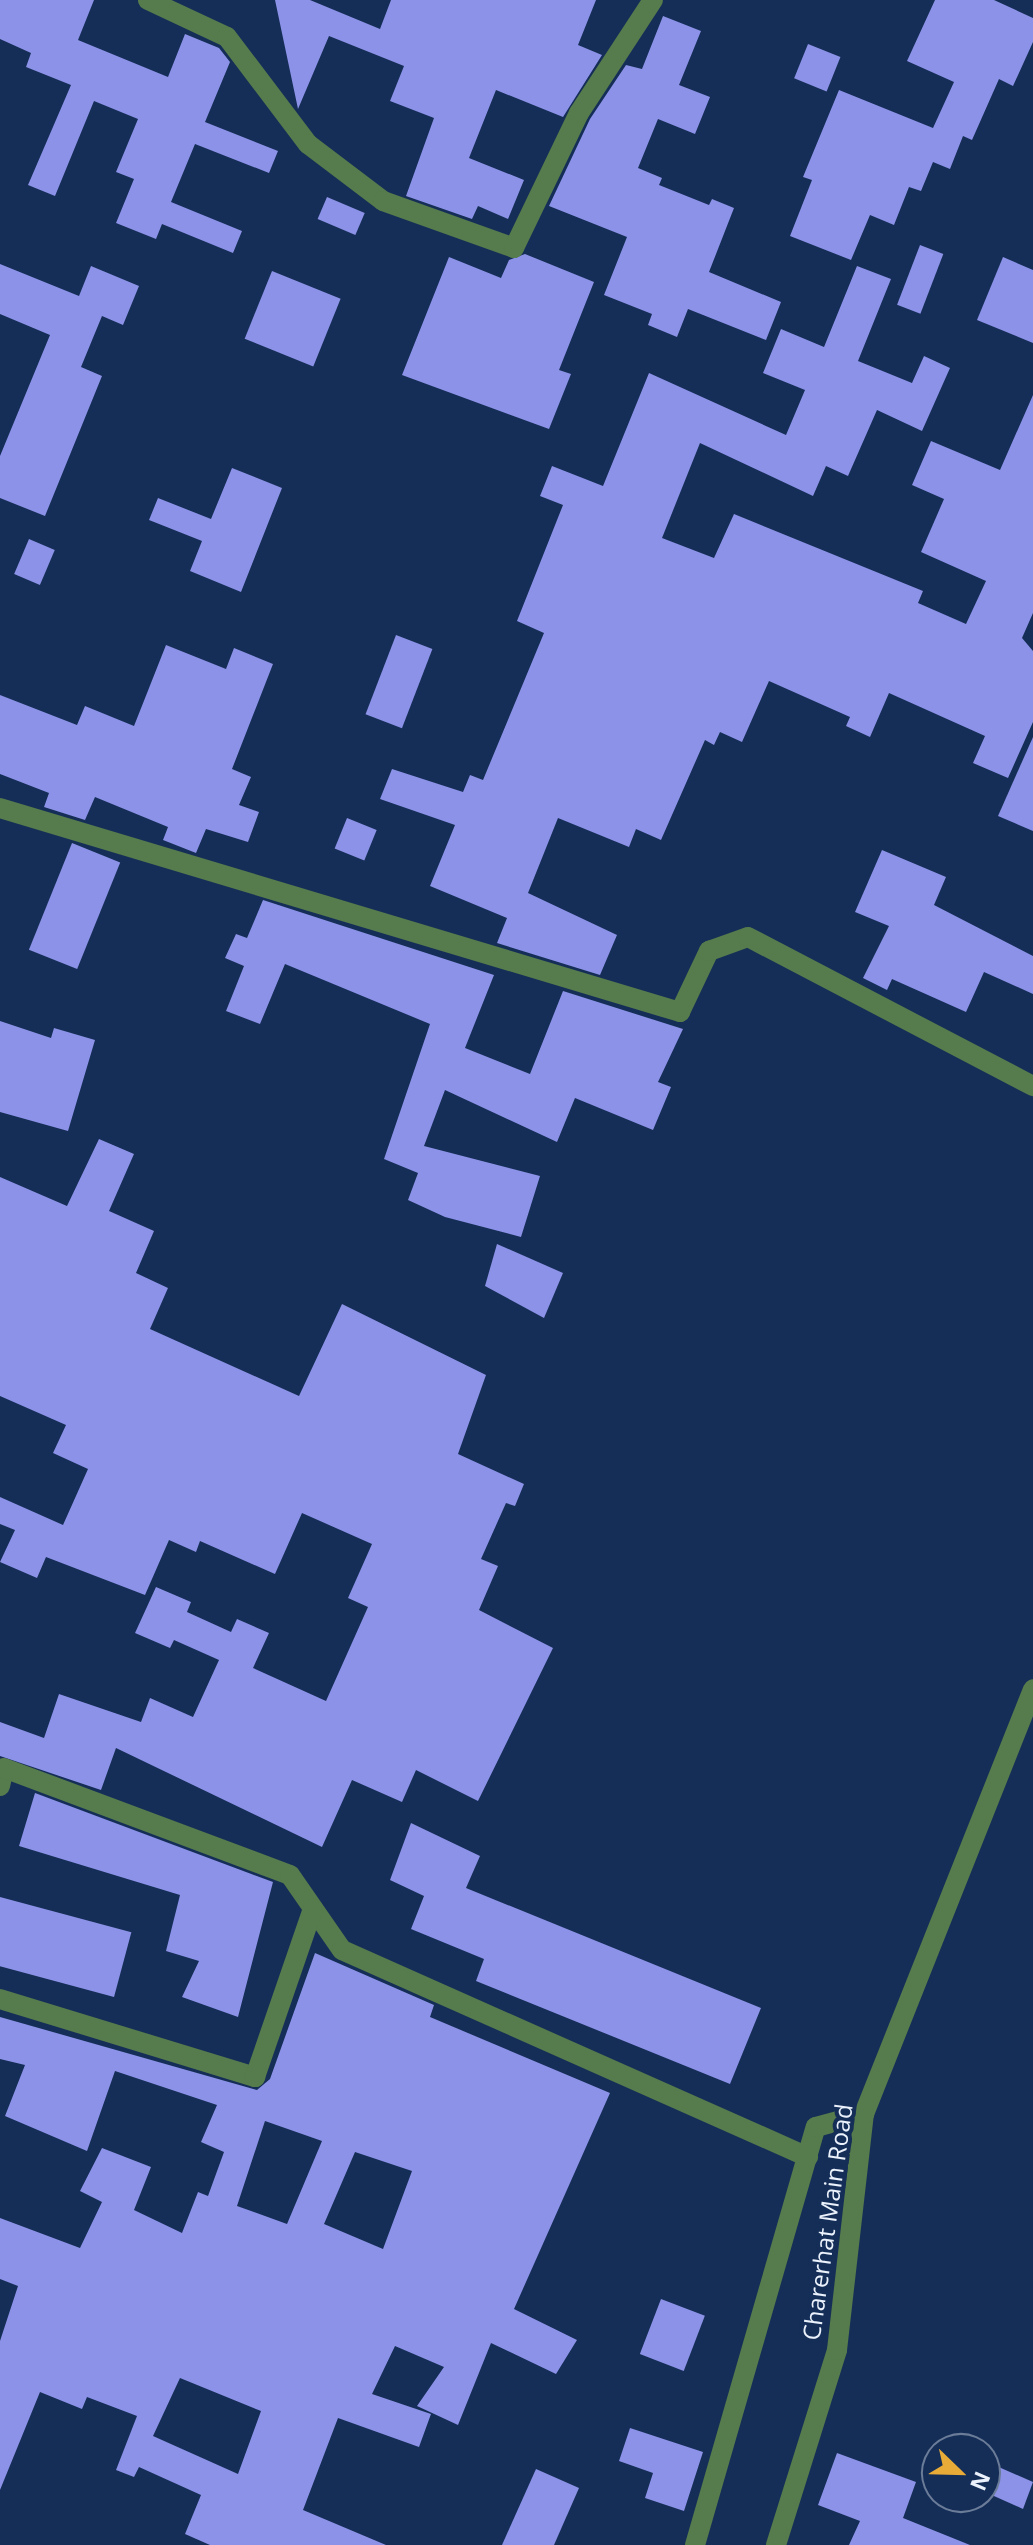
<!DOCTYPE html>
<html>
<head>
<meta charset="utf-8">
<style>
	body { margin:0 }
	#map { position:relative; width:1033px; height:2545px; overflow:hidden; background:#152e57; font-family:"Open Sans",sans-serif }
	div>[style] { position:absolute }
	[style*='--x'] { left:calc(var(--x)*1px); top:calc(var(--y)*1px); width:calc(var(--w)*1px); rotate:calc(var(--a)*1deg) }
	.building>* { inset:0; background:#8c92e7; transform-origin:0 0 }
	.minor>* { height:20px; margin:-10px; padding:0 10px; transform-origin:10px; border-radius:10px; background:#567b4c }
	span { translate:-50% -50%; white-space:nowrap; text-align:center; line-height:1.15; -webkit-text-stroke:8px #152e57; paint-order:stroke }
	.street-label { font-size:24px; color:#ebf2fc }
	.north { position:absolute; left:921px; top:2433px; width:80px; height:80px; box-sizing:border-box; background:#152e57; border:2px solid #6b7c99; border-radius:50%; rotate:113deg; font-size:22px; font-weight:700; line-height:32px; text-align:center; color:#ebf2fc }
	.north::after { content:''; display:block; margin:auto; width:28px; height:36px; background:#e8ab37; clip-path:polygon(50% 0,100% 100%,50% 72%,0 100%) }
</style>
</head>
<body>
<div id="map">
	<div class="building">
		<i style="clip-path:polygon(0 0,94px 0,78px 40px,168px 77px,185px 34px,219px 48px,230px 62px,205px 122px,278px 151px,269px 173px,195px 144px,171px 202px,242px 231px,233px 253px,162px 224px,156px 239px,116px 223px,134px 179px,116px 172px,138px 119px,94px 101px,55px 196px,28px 185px,71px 85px,26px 67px,31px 53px,0 39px)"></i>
		<i style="clip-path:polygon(275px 0,310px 0,380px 29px,391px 0,596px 0,578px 45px,602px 55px,563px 117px,496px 90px,469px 158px,524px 180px,508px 219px,478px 206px,472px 219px,406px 196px,434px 118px,390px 101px,404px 66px,329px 36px,298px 109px)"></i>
		<i style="clip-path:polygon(935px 0,994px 0,1033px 18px,1033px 42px,1013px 86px,999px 79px,972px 140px,963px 136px,950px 169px,933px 162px,921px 191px,909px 187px,894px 225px,870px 215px,851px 260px,790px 236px,812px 180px,803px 177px,839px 90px,933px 128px,954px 82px,907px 61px)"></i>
		<i style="clip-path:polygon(663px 16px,701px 31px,679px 85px,710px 97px,695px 134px,658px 119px,638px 168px,662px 178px,659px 185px,709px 205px,712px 199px,734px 208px,709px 272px,781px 302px,766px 340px,688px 309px,677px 337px,648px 325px,652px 314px,604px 295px,627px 237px,549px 206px,590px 119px,626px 65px,642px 69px)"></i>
		<i style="left:808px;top:44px;width:35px;height:37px;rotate:22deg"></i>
		<i style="left:327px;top:197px;width:41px;height:24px;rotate:23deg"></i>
		<i style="left:920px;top:245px;width:25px;height:64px;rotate:21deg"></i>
		<i style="clip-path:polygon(525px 254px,594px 282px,559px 370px,571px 374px,549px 429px,402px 375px,449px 257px,501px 278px,509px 260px)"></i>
		<i style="clip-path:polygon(1003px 257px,1033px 270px,1033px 343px,977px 320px)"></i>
		<i style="clip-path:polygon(0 264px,79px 296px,91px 266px,139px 286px,123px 325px,102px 316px,81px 367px,102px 376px,45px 516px,0 498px,0 456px,50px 335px,0 314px)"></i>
		<i style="clip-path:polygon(857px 266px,891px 279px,858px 361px,912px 383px,924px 356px,950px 368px,922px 431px,877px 410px,848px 476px,826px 466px,813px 496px,700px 443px,662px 538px,714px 558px,734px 514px,923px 591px,918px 603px,966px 624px,986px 581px,921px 552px,944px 499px,912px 485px,931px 441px,1000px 470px,1033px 395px,1033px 613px,1022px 638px,1033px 651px,1033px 722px,1008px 778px,973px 763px,985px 736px,889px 693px,870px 737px,846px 726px,850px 717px,769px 681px,742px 742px,720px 732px,714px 745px,705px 740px,661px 840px,636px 829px,629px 847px,558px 818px,528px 893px,617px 935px,600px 975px,497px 943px,507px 918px,430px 886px,455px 825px,380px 799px,392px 769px,463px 792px,470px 775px,483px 780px,544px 633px,517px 621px,563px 505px,540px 496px,552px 466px,603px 486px,649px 373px,786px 435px,805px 390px,763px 373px,781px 329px,824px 347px)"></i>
		<i style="left:272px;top:271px;width:74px;height:73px;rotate:22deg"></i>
		<i style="clip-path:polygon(232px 468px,282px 488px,241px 592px,190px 571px,202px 541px,149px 520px,158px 498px,211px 519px)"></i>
		<i style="left:29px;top:539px;width:28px;height:38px;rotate:23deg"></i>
		<i style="left:396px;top:635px;width:39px;height:85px;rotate:21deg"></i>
		<i style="clip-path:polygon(166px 645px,226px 669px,234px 648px,273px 664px,232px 769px,251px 777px,239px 805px,259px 812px,248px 842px,206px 829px,196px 853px,163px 840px,168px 827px,95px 797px,85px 820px,44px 807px,49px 793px,0 774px,0 695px,77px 725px,85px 706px,134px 726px)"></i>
		<i style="clip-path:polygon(1033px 737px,1033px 831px,998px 816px)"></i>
		<i style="left:347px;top:818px;width:32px;height:33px;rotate:22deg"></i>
		<i style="left:72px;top:843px;width:52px;height:115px;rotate:22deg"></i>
		<i style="clip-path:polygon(882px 850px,946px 877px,934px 905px,1033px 956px,1033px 994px,984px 972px,966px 1012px,892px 979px,887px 990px,863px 978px,889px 926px,855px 912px)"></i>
		<i style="clip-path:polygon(263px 900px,494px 975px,465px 1048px,530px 1074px,563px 991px,683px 1029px,658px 1082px,671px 1087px,653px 1130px,575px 1098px,557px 1142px,445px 1090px,424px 1146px,540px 1176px,521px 1237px,445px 1217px,408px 1200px,418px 1173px,384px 1159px,430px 1024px,285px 964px,260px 1024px,226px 1011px,244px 966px,225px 958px,236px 934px,247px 938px)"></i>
		<i style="clip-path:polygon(0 1021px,51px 1038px,54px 1028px,95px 1040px,68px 1131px,0 1112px)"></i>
		<i style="clip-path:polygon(99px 1139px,134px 1154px,109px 1211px,154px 1231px,136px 1273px,168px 1288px,150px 1329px,299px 1396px,342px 1304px,486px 1375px,458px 1454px,524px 1484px,515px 1506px,506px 1503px,481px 1559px,498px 1566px,479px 1610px,553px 1648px,478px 1801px,416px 1770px,402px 1802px,352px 1780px,322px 1847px,116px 1748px,101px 1790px,0 1756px,0 1722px,44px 1738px,59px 1694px,141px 1722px,150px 1698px,193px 1717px,219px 1660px,174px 1640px,170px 1648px,135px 1633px,156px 1587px,191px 1602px,187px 1612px,231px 1632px,237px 1619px,269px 1633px,253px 1668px,326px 1701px,368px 1607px,348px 1598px,372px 1544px,302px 1513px,275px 1574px,200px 1541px,196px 1552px,169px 1540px,145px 1595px,46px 1557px,37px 1578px,0 1562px,15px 1530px,0 1524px,0 1497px,63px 1525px,88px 1469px,53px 1453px,66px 1425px,0 1396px,0 1177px,67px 1206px)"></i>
		<i style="clip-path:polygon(497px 1244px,563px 1273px,544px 1318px,485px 1286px)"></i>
		<i style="clip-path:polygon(35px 1793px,273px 1882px,238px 2017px,182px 1997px,199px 1961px,166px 1951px,180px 1895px,19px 1846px)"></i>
		<i style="clip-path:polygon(411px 1823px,480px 1856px,466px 1888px,761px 2008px,730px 2084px,476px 1981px,484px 1959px,411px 1929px,424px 1896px,390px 1880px)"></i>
		<i style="left:0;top:1897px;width:136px;height:67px;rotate:15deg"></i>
		<i style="clip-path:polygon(evenodd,315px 1953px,434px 2005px,430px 2017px,610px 2093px,514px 2309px,577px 2340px,556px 2374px,491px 2343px,458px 2425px,417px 2406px,444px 2367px,395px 2346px,372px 2394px,431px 2414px,419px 2447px,338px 2418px,303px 2510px,386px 2545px,210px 2545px,185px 2534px,201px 2495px,139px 2467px,134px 2477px,116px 2470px,137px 2416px,87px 2397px,82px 2409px,40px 2392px,0 2490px,0 2341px,18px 2286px,0 2279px,0 2218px,80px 2248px,102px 2202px,80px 2191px,102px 2148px,151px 2167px,134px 2210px,182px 2233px,198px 2192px,208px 2196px,224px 2152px,201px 2142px,217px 2105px,115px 2071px,87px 2151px,5px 2116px,25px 2065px,0 2059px,0 2017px,257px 2090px,270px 2079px,315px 1953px,265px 2121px,322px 2141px,287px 2224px,237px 2206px,265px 2121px,315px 1953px,355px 2152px,412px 2171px,383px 2249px,324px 2224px,355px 2152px,315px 1953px,180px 2378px,261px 2411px,238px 2474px,153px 2436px,180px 2378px)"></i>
		<i style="left:661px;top:2299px;width:47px;height:59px;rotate:21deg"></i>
		<i style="clip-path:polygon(630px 2428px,703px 2452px,684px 2511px,645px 2498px,653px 2473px,619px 2461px)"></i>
		<i style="clip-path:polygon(837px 2453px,916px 2482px,903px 2518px,970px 2545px,849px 2545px,860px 2521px,818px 2505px)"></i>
		<i style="clip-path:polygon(985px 2461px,1033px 2482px,1023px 2509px,985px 2492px)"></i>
		<i style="clip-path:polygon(536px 2469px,579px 2488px,554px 2545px,502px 2545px)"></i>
	</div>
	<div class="minor">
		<i style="--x:148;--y:0;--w:87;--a:25.1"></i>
		<i style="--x:227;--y:37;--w:134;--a:52.9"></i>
		<i style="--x:308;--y:144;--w:94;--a:37.2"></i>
		<i style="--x:383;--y:201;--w:139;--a:19.7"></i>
		<i style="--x:514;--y:248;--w:150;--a:-64.3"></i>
		<i style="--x:579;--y:113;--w:135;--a:-56.8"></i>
		<i style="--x:0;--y:808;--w:710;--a:16.7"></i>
		<i style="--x:680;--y:1012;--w:68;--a:-64.6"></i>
		<i style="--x:709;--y:951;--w:41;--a:-19.7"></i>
		<i style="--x:748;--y:937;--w:322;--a:27.6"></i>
		<i style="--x:0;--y:1786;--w:18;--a:-77"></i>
		<i style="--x:4;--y:1768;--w:305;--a:20.5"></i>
		<i style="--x:290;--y:1875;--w:91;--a:55.3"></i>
		<i style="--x:342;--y:1950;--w:510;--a:23.95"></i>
		<i style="--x:0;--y:1999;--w:267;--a:17"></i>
		<i style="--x:255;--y:2077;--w:178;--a:-71"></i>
		<i style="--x:695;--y:2545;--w:435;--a:-73.9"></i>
		<i style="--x:816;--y:2127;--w:50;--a:-15.2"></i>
		<i style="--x:776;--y:2545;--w:204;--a:-72.6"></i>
		<i style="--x:837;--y:2350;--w:238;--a:-83.5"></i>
		<i style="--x:864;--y:2114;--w:457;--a:-68.3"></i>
	</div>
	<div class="street-label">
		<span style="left:827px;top:2222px;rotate:-82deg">Charerhat Main Road</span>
	</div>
	<div class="north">N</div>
</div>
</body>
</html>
